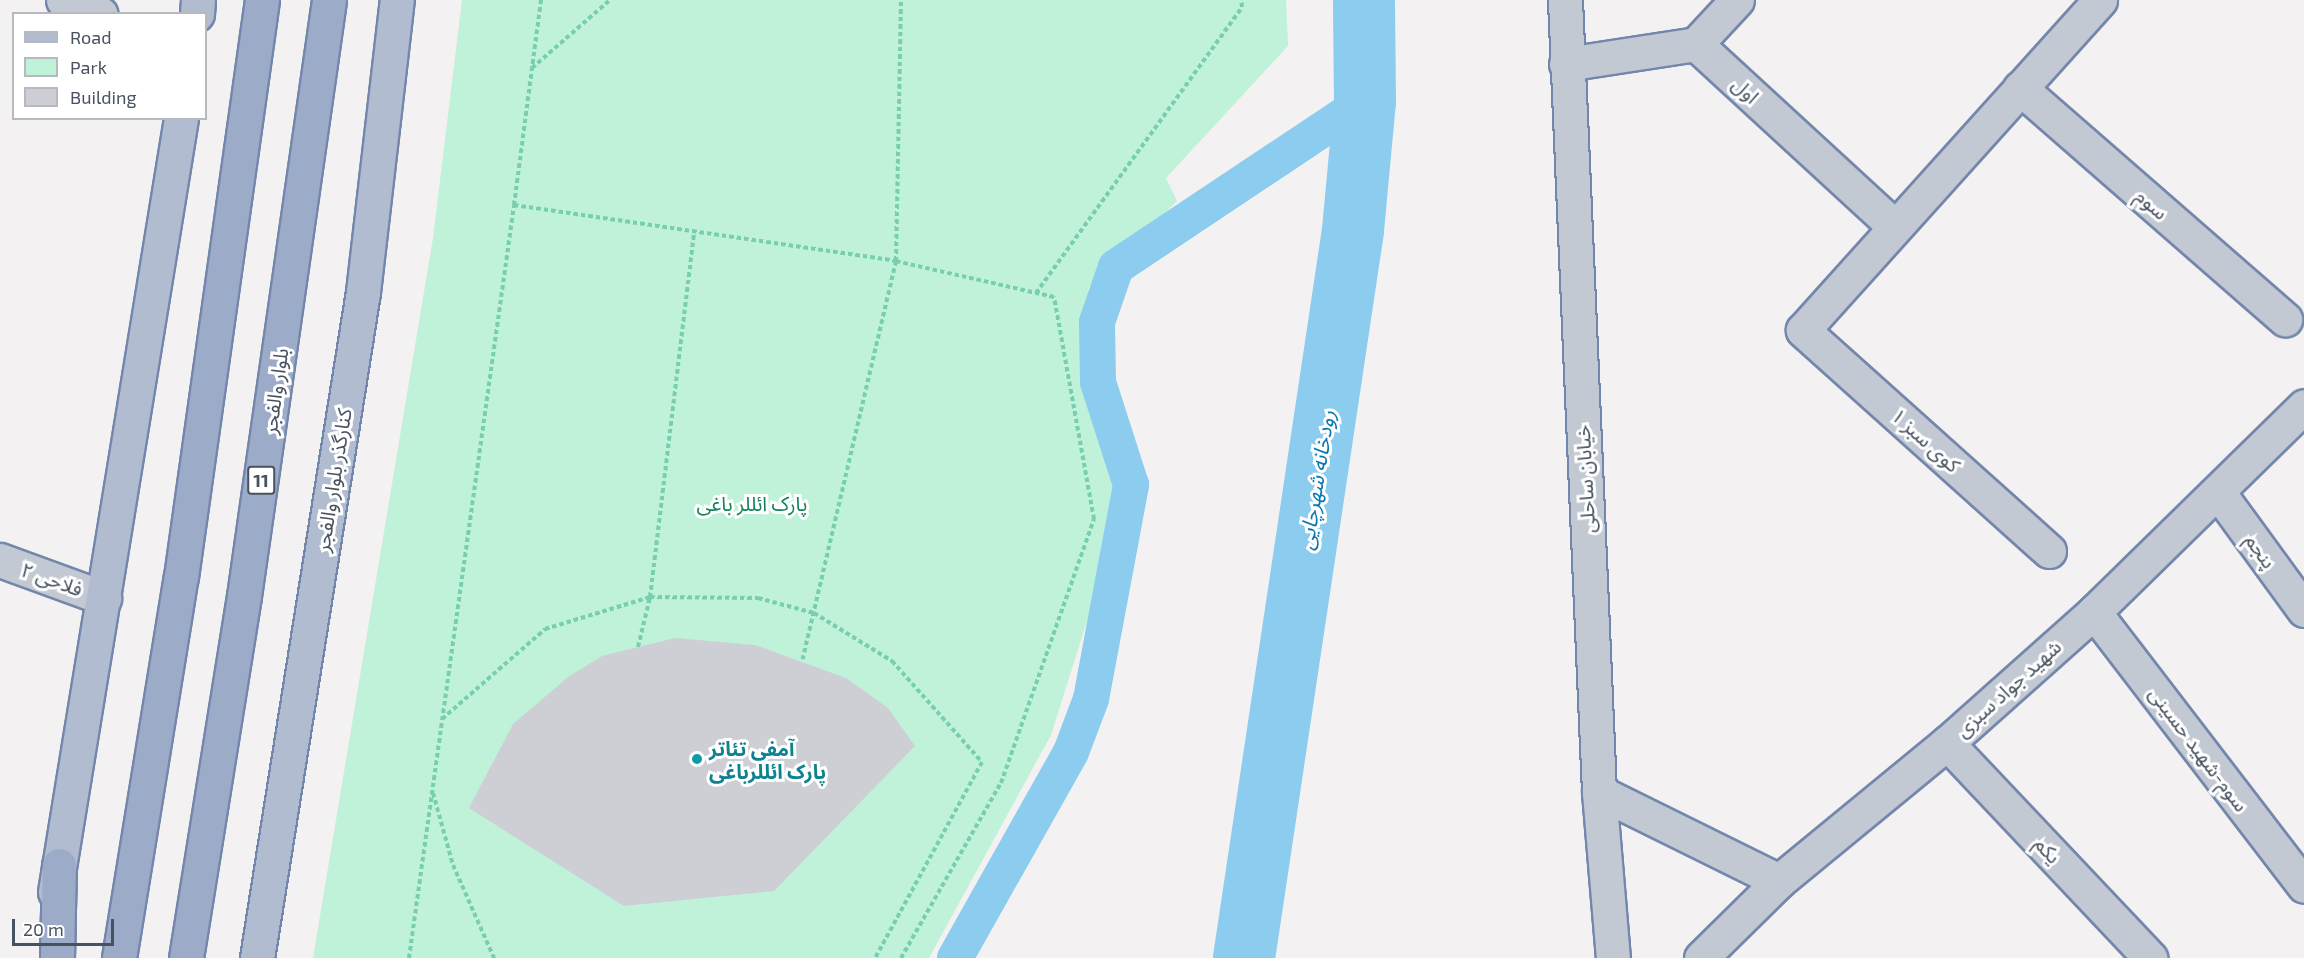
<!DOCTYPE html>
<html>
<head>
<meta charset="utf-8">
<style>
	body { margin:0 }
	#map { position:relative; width:2304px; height:958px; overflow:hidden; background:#f3f1f1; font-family:"Exo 2","Noto Sans Arabic",sans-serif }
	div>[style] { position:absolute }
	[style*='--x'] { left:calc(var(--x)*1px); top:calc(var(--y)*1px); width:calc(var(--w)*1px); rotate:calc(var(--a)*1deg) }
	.green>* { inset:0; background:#c0f1d9 }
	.canal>* { height:36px; margin:-18px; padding:0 18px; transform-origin:18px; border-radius:18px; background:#8cccee }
	.river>* { height:62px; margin:-31px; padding:0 31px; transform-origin:31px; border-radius:31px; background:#8cccee }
	.building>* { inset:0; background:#cdcfd5 }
	.path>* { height:4px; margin-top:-2px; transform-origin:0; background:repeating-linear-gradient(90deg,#77cfb0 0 4.5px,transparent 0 7.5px) }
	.roads { filter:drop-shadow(2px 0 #7387ac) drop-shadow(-2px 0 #7387ac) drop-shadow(0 2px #7387ac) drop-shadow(0 -2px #7387ac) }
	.minor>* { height:33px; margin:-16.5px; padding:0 16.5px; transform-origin:16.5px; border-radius:16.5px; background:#c2c9d3 }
	.tertiary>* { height:33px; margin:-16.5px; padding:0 16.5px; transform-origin:16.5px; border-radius:16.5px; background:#c2c9d3 }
	.primary>* { height:33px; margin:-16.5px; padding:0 16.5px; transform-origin:16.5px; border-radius:16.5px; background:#b1bcd0 }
	.trunk>* { height:33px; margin:-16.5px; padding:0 16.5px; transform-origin:16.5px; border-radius:16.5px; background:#9cacc8 }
	.dots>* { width:16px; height:16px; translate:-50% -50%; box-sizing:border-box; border:3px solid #fff; border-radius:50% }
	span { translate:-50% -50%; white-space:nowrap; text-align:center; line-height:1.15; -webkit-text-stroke:6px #fff; paint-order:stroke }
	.shield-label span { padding:2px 4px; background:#fff; border:2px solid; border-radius:4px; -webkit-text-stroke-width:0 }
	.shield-label { font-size:18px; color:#48515f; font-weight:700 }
	.street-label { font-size:20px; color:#48515f }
	.park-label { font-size:20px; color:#16835c }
	.culture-label { font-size:20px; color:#0d838f; font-weight:700 }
	.left { translate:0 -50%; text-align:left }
	.water-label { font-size:21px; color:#0a77b0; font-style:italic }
	.legend { position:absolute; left:12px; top:12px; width:195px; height:108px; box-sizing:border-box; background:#fff; border:2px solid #b6b9bf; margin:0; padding:8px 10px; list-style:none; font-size:18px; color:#48515f }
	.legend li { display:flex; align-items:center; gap:12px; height:30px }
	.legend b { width:30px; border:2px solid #b6b9bf }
	.scale { position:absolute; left:12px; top:919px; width:102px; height:27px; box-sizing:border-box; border:3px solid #48515f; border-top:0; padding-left:8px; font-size:18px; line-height:21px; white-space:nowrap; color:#48515f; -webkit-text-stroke:4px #fff; paint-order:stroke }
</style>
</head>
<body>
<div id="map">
	<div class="green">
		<i style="clip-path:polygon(462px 0,1286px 0,1288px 46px,1166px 178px,1177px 201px,1089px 287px,1083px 342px,1115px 460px,1117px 526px,1051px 735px,929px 958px,313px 958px,433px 238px)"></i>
	</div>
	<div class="canal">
		<i style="--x:955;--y:958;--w:236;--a:-60.6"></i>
		<i style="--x:1071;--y:752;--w:57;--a:-69.3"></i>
		<i style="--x:1091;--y:699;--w:218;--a:-79.4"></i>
		<i style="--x:1131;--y:485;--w:108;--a:-107.8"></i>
		<i style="--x:1098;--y:382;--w:60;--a:-91"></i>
		<i style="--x:1097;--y:322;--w:58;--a:-70.9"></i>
		<i style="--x:1116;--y:267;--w:299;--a:-33.7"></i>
	</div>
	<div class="river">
		<i style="--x:1244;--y:958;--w:736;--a:-81.48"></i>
		<i style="--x:1353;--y:230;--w:130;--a:-84.7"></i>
		<i style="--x:1365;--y:101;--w:101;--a:-90.6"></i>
	</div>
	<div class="building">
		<i style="clip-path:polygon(675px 638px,755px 645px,846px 678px,888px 708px,915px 746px,774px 891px,624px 906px,469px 808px,513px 724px,568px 677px,602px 656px)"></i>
	</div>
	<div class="path">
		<i style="--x:532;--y:68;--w:103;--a:-41.1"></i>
		<i style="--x:514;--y:205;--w:207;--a:-82.5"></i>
		<i style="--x:1036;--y:293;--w:352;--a:-54.2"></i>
		<i style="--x:1242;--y:7;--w:7;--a:-98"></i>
		<i style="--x:638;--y:647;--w:51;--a:-76.5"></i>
		<i style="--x:650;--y:597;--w:368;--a:-83.1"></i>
		<i style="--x:442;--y:719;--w:137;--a:-41.1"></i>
		<i style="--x:545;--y:629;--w:110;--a:-16.9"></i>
		<i style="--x:650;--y:597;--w:108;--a:0.5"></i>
		<i style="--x:758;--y:598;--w:58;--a:15"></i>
		<i style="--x:814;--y:613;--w:92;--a:31.6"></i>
		<i style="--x:892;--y:661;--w:135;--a:48.3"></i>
		<i style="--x:982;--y:762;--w:223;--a:118.6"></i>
		<i style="--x:433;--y:793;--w:75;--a:74.5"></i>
		<i style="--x:453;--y:865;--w:102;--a:66.2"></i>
		<i style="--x:409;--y:958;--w:760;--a:-82.06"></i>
		<i style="--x:514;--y:205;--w:386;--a:8.3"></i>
		<i style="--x:896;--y:261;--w:409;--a:103.2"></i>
		<i style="--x:901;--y:958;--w:202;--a:-60.3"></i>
		<i style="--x:1001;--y:783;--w:280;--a:-70.6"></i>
		<i style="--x:1094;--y:519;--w:226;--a:-100.2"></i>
		<i style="--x:1054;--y:297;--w:162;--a:-167.2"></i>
		<i style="--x:896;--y:261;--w:261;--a:-88.9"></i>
	</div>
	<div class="roads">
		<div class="minor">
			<i style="--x:63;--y:0;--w:40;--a:20.2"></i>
			<i style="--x:1696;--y:44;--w:60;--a:-47"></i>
			<i style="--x:1566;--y:64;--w:132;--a:-8.7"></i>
			<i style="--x:1696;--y:44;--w:268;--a:42.6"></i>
			<i style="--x:2020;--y:88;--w:352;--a:41.1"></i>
			<i style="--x:2218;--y:492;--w:146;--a:53.9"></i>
			<i style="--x:2049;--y:551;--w:331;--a:-138.1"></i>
			<i style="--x:1803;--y:330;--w:444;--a:-48"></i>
			<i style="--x:0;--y:560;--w:111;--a:20.1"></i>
			<i style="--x:2094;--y:612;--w:345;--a:52.5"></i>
			<i style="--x:1947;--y:743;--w:296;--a:46.6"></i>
			<i style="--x:1599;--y:792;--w:201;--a:26.3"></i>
			<i style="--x:1701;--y:958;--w:110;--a:-44.6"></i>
			<i style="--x:1779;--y:881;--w:217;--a:-39.4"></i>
			<i style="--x:1947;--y:743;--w:197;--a:-41.7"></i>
			<i style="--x:2094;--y:612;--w:294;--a:-44.4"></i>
		</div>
		<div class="tertiary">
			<i style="--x:1565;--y:0;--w:793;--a:87.54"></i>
			<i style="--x:1599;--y:792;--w:167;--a:85.2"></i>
		</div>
		<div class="primary">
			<i style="--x:197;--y:14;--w:14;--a:-86"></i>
			<i style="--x:55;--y:892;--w:784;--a:-80.75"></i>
			<i style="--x:257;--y:958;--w:674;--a:-80.96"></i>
			<i style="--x:363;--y:292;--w:294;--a:-83.4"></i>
		</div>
		<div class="trunk">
			<i style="--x:57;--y:958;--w:93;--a:-88.8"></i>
			<i style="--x:119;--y:958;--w:386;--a:-80.8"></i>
			<i style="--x:181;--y:577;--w:583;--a:-82.01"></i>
			<i style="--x:186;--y:958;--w:367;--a:-80.9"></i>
			<i style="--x:244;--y:596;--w:602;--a:-81.88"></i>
		</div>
	</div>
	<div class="dots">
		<i style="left:697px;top:759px;background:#0f9aa8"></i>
	</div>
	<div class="shield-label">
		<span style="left:261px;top:480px">11</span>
	</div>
	<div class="street-label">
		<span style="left:1746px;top:90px;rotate:43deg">اول</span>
		<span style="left:2152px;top:204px;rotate:41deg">سوم</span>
		<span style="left:275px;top:391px;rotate:-82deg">بلوار والفجر</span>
		<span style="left:1926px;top:440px;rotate:42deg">کوی سبز ۱</span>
		<span style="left:1585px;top:479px;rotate:-93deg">خیابان ساحلی</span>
		<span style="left:333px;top:480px;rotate:-81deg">کنارگذر بلوار والفجر</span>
		<span style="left:2261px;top:551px;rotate:54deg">پنجم</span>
		<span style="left:52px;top:579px;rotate:20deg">فلاحی ۲</span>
		<span style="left:2008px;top:688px;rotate:-42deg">شهید جواد سبزی</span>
		<span style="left:2199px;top:749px;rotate:53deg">سوم-شهید حسینی</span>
		<span style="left:2048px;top:850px;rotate:47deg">یکم</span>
	</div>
	<div class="park-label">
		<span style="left:752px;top:503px">پارک ائللر باغی</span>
	</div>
	<div class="culture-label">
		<span class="left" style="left:709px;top:760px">آمفی تئاتر<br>پارک ائللرباغی</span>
	</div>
	<div class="water-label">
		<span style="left:1316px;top:480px;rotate:-81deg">رودخانه شهرچایی</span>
	</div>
	<ul class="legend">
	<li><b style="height:8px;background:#b1bcd0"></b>Road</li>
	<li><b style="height:16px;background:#c0f1d9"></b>Park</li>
	<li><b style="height:16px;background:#cdcfd5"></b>Building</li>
	</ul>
	<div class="scale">20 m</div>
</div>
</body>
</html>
